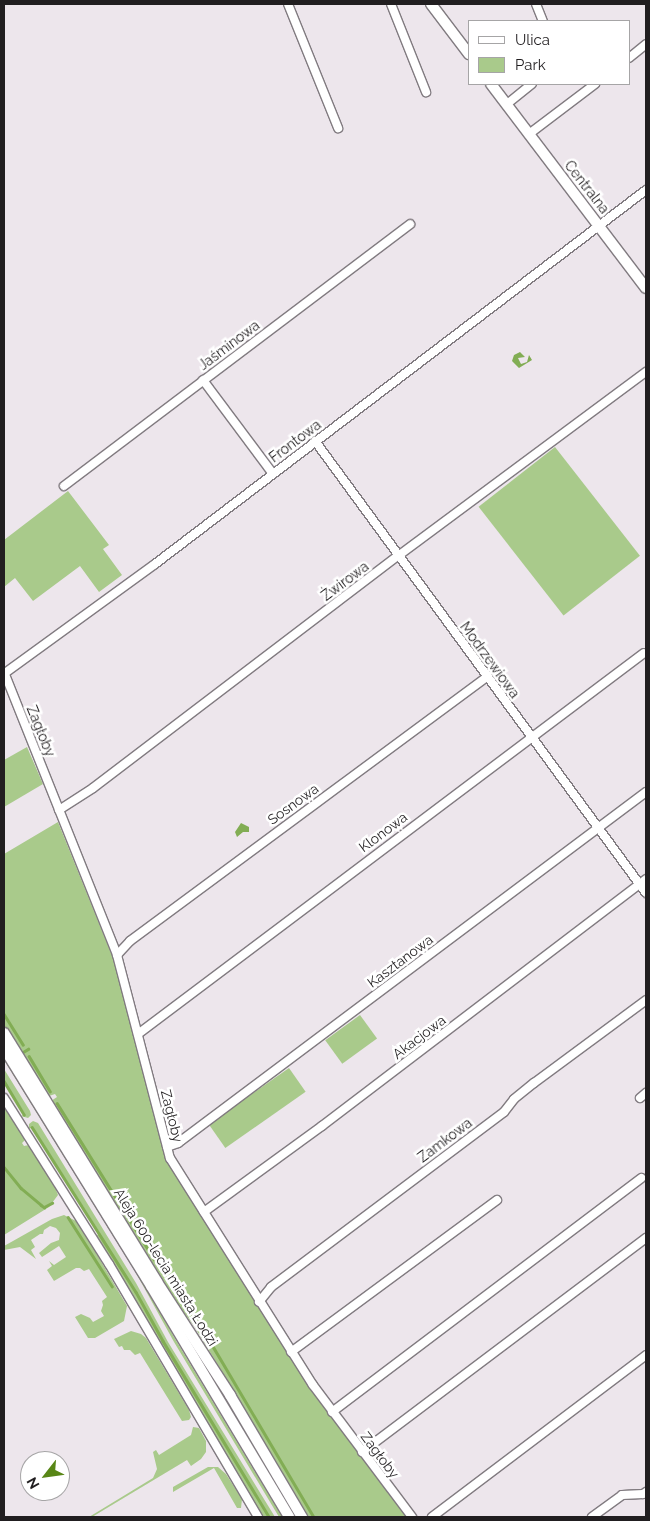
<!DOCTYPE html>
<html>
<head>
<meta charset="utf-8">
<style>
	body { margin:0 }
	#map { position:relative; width:650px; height:1521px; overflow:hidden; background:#ede6ec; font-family:Raleway,sans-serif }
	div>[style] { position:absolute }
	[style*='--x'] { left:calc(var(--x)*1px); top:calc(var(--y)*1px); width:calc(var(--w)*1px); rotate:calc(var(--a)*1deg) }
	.green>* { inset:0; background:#a9ca8b; transform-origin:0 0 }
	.water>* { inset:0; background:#82ad54 }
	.stream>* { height:2.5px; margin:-1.25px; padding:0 1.25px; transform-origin:1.25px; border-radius:1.25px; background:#82ad54 }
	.roads { filter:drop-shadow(1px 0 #817b80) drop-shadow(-1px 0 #817b80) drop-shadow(0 1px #817b80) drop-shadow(0 -1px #817b80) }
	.street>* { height:8px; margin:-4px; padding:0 4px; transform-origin:4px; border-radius:4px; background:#fff }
	.secondary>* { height:10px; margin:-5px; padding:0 5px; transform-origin:5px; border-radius:5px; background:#fff }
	span { translate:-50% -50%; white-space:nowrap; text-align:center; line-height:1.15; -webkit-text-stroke:5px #fff; paint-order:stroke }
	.street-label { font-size:14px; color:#211e20 }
	.frame { position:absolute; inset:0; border:5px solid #211e20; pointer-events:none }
	.legend { position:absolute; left:468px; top:20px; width:162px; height:65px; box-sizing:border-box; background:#fff; border:1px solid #a6a5a6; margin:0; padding:6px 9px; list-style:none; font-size:15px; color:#211e20 }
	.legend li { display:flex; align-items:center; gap:10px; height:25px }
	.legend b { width:25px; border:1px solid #a6a5a6 }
	.north { position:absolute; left:20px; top:1451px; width:50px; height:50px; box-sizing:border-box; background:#fff; border:1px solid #a6a5a6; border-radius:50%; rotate:240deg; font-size:14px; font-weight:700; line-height:20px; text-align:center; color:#211e20 }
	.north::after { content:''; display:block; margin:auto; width:18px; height:22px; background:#588616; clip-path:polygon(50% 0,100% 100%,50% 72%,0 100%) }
</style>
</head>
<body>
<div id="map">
	<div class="green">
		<i style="left:555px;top:447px;width:138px;height:97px;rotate:52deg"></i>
		<i style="clip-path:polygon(68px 491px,109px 545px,103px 549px,122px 575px,99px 592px,80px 566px,33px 601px,15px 578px,4px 587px,4px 540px)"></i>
		<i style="clip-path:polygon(27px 747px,43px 784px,4px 807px,4px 760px)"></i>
		<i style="clip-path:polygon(58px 822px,113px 958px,166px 1156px,292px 1360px,319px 1400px,407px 1517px,309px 1517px,234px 1391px,194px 1326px,162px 1283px,51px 1101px,57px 1097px,55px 1094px,46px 1097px,4px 1027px,4px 854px)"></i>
		<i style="left:360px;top:1015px;width:29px;height:43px;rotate:54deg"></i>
		<i style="clip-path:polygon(4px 1055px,147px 1288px,174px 1337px,282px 1517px,279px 1517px,174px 1342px,136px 1273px,4px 1060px)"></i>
		<i style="left:289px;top:1068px;width:29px;height:98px;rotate:55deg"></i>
		<i style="clip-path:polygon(4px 1069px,30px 1111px,31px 1115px,28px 1118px,21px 1116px,25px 1114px,4px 1080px)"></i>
		<i style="clip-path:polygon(4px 1106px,25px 1140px,22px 1143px,24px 1146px,29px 1145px,54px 1184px,58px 1195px,49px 1207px,4px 1235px)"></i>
		<i style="clip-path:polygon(33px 1121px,38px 1123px,136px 1283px,168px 1342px,275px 1517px,262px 1517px,96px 1236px,100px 1233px,33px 1127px,29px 1129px,29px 1124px)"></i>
		<i style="clip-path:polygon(64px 1215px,78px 1222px,127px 1306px,124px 1321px,95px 1338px,88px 1338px,75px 1317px,81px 1314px,90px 1318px,93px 1322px,104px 1316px,101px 1311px,103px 1305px,102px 1301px,107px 1297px,89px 1269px,84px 1271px,80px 1268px,76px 1268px,54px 1281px,47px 1270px,52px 1266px,49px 1261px,54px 1265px,66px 1257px,59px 1246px,42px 1257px,39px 1253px,51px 1243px,59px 1240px,60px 1233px,56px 1228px,50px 1226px,44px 1230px,43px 1234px,40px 1234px,31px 1240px,35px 1247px,31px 1250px,36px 1259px,20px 1247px,4px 1250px,4px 1246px,13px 1241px,52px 1219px)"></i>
		<i style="clip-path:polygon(131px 1331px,141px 1334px,146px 1338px,189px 1410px,191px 1417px,189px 1420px,182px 1421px,140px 1353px,135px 1355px,130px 1350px,124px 1350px,122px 1346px,119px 1347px,114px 1339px)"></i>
		<i style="clip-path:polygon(193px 1427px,199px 1428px,206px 1441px,206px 1452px,201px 1459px,191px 1466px,187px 1460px,92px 1517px,89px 1517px,153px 1478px,157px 1469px,153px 1452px,156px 1450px,159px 1455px,191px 1435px)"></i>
		<i style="clip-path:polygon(208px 1467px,218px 1467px,226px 1474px,242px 1499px,241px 1508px,237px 1508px,214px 1468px,173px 1492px,173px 1487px)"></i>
	</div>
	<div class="water">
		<i style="clip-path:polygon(520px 352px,525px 357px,518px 358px,521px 364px,527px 362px,529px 355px,532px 360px,519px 368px,512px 361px,514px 355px)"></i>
		<i style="clip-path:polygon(241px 823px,249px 827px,249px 832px,243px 832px,237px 837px,235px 832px)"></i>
	</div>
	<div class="stream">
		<i style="--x:4;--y:1014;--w:36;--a:58"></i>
		<i style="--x:23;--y:1052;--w:6;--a:-31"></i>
		<i style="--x:29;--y:1056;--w:41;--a:59"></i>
		<i style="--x:4;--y:1081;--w:39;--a:59"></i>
		<i style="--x:57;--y:1103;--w:197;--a:58.1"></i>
		<i style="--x:161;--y:1270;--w:88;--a:55.6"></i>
		<i style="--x:211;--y:1343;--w:202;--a:59.4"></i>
		<i style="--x:32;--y:1127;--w:195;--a:57.8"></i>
		<i style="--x:136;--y:1292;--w:56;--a:61.1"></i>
		<i style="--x:163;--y:1341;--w:205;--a:58.9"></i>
		<i style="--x:4;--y:1167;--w:27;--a:51"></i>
		<i style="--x:21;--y:1188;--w:26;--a:40"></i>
		<i style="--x:41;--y:1205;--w:4;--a:34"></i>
		<i style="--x:44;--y:1207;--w:9;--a:-27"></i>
		<i style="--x:68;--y:1217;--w:82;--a:57.5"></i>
	</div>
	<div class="roads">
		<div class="street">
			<i style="--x:288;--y:4;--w:134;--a:68"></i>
			<i style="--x:391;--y:4;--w:95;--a:68.3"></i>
			<i style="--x:536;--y:4;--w:18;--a:68"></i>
			<i style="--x:629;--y:58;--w:22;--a:-39"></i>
			<i style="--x:507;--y:104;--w:32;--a:-39"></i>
			<i style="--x:529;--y:134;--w:83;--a:-37.1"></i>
			<i style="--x:203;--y:380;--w:117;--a:53.3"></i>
			<i style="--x:315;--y:441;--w:560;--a:53.78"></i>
			<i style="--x:64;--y:486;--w:434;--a:-37.1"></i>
			<i style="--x:4;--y:672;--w:305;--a:68.2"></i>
			<i style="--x:117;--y:955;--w:210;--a:75.4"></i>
			<i style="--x:170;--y:1158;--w:268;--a:57.8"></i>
			<i style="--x:313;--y:1385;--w:165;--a:53.1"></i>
			<i style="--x:5;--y:673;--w:185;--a:-36"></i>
			<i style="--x:155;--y:564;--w:617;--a:-37.3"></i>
			<i style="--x:59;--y:810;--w:40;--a:-32.9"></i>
			<i style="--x:93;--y:788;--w:383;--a:-37.3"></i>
			<i style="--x:398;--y:556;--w:309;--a:-36.6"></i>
			<i style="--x:117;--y:955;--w:19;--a:-47"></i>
			<i style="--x:130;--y:941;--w:444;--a:-36.5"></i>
			<i style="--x:138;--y:1034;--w:633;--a:-36.98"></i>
			<i style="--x:4;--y:1098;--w:196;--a:57.7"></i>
			<i style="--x:109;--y:1264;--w:294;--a:59.5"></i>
			<i style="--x:640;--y:1098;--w:8;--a:-40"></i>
			<i style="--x:167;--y:1147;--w:12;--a:-20"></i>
			<i style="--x:178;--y:1143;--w:585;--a:-36.87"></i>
			<i style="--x:204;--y:1212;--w:146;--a:-36.1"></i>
			<i style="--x:322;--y:1126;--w:407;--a:-37.3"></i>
			<i style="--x:259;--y:1302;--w:19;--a:-51"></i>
			<i style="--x:271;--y:1287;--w:291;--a:-36.9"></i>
			<i style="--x:504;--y:1112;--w:16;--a:-52"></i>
			<i style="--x:514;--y:1099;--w:26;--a:-39"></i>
			<i style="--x:534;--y:1083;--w:139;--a:-36.5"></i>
			<i style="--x:291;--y:1352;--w:256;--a:-36.4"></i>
			<i style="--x:332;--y:1412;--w:388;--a:-37.1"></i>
			<i style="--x:362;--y:1452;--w:356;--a:-37"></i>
			<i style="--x:432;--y:1517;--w:268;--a:-37.1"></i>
			<i style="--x:592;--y:1517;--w:37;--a:-36"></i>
			<i style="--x:622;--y:1495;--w:21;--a:-3"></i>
			<i style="--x:643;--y:1494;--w:4;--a:-34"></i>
		</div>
		<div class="secondary">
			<i style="--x:431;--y:4;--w:63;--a:52.8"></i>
			<i style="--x:491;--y:84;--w:256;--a:52.8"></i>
			<i style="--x:4;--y:1033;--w:292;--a:58.4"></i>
			<i style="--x:157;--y:1282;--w:135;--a:57.1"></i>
			<i style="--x:230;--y:1395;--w:142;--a:59.5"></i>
			<i style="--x:4;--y:1048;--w:280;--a:58.3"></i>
			<i style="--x:151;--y:1286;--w:269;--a:59.1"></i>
		</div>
	</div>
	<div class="street-label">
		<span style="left:587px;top:187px;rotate:52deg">Centralna</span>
		<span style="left:229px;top:345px;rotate:-37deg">Jaśminowa</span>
		<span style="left:295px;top:441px;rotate:-37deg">Frontowa</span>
		<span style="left:345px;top:581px;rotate:-37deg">Żwirowa</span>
		<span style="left:490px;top:660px;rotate:54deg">Modrzewiowa</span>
		<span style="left:41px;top:731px;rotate:68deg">Zagłoby</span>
		<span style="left:293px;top:804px;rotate:-36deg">Sosnowa</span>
		<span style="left:383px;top:832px;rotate:-37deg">Klonowa</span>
		<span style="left:400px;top:961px;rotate:-37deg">Kasztanowa</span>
		<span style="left:419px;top:1037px;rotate:-37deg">Akacjowa</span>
		<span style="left:172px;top:1116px;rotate:76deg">Zagłoby</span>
		<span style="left:445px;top:1140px;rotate:-37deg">Zamkowa</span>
		<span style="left:166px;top:1267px;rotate:58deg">Aleja 600-lecia miasta Łodzi</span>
		<span style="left:380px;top:1455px;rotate:53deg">Zagłoby</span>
	</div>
	<div class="frame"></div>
	<ul class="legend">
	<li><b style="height:6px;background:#fff"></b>Ulica</li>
	<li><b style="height:14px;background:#a9ca8b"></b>Park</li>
	</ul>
	<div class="north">N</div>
</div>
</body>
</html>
